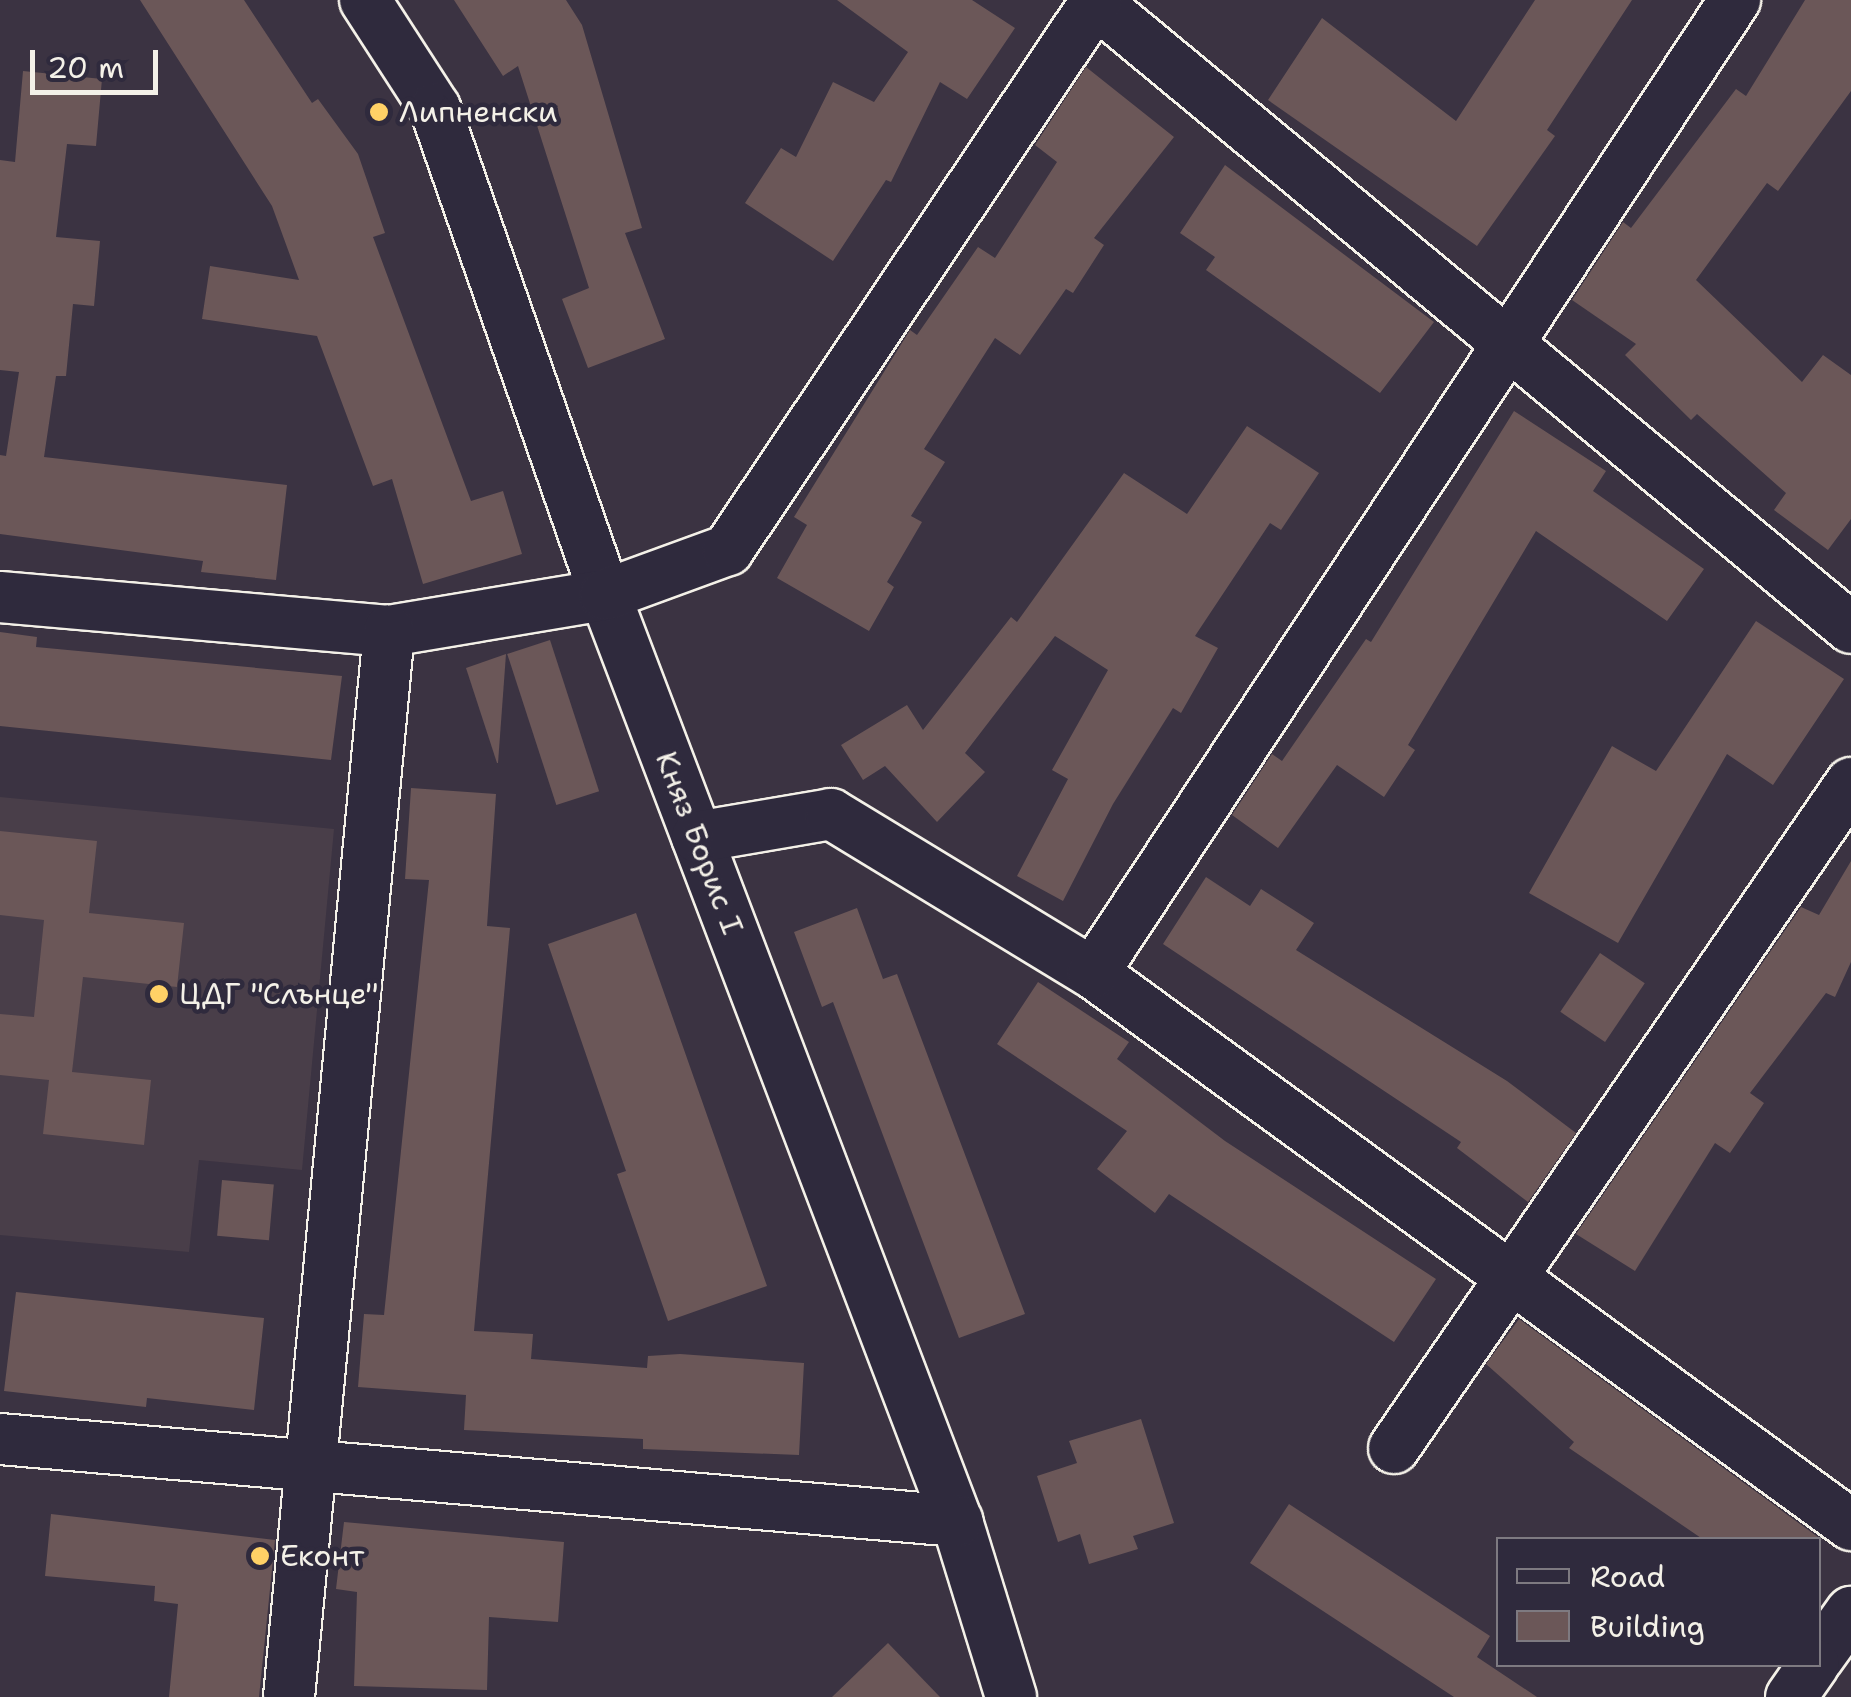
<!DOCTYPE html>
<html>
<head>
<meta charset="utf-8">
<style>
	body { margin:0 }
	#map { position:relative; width:1851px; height:1697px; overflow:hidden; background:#3b3342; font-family:"Shantell Sans",sans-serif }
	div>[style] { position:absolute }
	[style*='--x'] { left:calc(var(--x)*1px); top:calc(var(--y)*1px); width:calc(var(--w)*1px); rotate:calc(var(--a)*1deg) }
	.built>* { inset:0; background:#493e49 }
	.building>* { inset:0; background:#6b5758; transform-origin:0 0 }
	.roads { filter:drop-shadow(2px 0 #f4f1e8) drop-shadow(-2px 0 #f4f1e8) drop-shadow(0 2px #f4f1e8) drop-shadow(0 -2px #f4f1e8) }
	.minor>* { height:50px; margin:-25px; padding:0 25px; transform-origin:25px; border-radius:25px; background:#2f2a3d }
	.dots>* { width:28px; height:28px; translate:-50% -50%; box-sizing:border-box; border:5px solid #2f2a3d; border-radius:50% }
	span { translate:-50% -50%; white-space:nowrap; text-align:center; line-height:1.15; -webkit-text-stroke:9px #2f2a3d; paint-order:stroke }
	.poi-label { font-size:30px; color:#f4f1e8 }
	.left { translate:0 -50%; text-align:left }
	.street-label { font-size:30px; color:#f4f1e8 }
	.legend { position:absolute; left:1496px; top:1537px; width:325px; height:130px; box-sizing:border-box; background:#2f2a3d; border:2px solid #7e7a81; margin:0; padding:12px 18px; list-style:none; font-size:30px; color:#f4f1e8 }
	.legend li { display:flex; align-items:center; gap:20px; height:50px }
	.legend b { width:50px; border:2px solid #7e7a81 }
	.scale { position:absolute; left:30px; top:50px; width:128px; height:45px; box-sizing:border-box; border:5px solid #f4f1e8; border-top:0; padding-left:12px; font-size:30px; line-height:35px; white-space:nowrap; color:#f4f1e8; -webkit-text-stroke:8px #2f2a3d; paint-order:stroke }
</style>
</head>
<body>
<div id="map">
	<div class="built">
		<i style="clip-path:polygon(0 797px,334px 829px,302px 1170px,199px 1160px,189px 1252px,0 1235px)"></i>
	</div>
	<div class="building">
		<i style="clip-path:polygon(140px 0,244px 0,312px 103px,318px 99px,358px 154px,385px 233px,373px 237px,471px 501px,503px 491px,522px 554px,423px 584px,392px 479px,373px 486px,317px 336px,202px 319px,210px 266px,299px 280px,272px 206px)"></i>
		<i style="clip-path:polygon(454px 0,566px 0,582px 25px,642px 228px,625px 233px,665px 339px,588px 368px,562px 299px,589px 288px,518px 66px,503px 76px)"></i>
		<i style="clip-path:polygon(837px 0,972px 0,1015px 28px,967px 99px,940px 82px,891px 182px,886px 180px,833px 261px,745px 203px,781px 148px,796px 157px,833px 82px,874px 102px,908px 52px)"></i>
		<i style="clip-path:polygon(1535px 0,1632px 0,1547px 130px,1555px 136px,1477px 246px,1268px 100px,1322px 18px,1456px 121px)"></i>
		<i style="clip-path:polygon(1805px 0,1851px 0,1851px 91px,1778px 191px,1767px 183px,1696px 280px,1802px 382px,1823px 355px,1851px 375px,1851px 519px,1828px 550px,1774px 510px,1786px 493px,1697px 414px,1691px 420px,1625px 355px,1636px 344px,1572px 300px,1623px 222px,1631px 228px,1736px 89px,1746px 96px)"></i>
		<i style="clip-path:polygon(1086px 67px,1174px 137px,1094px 238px,1104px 245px,1073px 293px,1066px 289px,1020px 355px,995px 338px,924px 449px,945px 462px,911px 516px,922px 522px,887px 582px,894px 587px,869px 631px,777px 578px,807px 525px,794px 517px,910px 330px,917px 335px,978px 247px,995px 258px,1057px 162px,1035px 145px)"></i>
		<i style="clip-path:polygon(23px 71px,102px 79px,96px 146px,67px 144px,56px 237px,100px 241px,94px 306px,73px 304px,66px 376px,56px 376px,44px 457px,287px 485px,276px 580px,201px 572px,203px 561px,0 534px,0 455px,6px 456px,19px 372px,0 370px,0 160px,15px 162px)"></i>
		<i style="clip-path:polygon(1225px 165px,1434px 322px,1380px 393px,1206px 270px,1215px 257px,1180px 233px)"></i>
		<i style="clip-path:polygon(1514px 411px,1606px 471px,1593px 491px,1704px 569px,1667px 621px,1536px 531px,1408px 745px,1415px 750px,1384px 797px,1337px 765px,1278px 848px,1232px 815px,1272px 754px,1282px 761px,1366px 639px,1371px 642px)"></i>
		<i style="clip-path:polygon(1247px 426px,1319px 473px,1281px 530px,1270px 523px,1195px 636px,1218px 648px,1181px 713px,1173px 708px,1113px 804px,1063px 901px,1017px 876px,1068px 779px,1052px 770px,1108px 670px,1055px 636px,965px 753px,985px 772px,937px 822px,885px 766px,863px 780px,841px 745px,907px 705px,923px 730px,1011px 617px,1017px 622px,1124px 473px,1187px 514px)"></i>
		<i style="clip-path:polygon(1756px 621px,1844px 679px,1773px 785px,1727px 754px,1618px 943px,1529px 893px,1612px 746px,1656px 771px)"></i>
		<i style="clip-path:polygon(0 632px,37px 637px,36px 647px,342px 676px,331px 760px,0 726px)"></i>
		<i style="left:550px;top:640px;width:159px;height:45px;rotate:72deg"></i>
		<i style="clip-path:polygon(506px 654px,498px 763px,497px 763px,466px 668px)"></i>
		<i style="clip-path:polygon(411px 788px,496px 794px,487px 926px,510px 928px,474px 1331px,533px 1334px,531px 1359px,647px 1368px,648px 1356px,680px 1354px,804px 1363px,799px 1455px,643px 1449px,643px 1439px,464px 1430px,466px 1395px,358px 1387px,364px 1314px,384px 1315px,429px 880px,405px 879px)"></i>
		<i style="clip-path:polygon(0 831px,97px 841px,89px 913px,184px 923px,177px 987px,83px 977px,72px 1072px,151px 1080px,144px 1145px,43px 1134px,49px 1080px,0 1075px,0 1014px,34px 1017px,44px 920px,0 915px)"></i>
		<i style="clip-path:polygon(1851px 861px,1851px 962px,1835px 997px,1826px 993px,1750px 1093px,1764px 1103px,1730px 1153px,1715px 1143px,1635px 1271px,1576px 1234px,1801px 907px,1819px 915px)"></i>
		<i style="clip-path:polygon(1206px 877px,1250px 906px,1261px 889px,1314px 923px,1296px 950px,1507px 1081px,1576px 1133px,1528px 1202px,1457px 1148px,1461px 1142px,1163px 944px)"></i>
		<i style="clip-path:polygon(857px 908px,883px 979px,897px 974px,1025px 1314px,959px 1338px,833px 1002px,822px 1007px,794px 932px)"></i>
		<i style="clip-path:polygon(636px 913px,767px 1286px,668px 1321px,617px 1174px,626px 1171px,548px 944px)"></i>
		<i style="left:1600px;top:953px;width:54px;height:71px;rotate:34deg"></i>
		<i style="clip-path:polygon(1038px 982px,1129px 1042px,1117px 1059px,1225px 1141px,1436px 1279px,1394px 1342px,1169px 1194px,1155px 1213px,1097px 1169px,1127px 1131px,997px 1044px)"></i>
		<i style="left:222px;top:1180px;width:52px;height:56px;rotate:5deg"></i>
		<i style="clip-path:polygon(16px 1292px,264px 1318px,254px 1410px,147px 1398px,146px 1407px,4px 1391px)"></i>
		<i style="clip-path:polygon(1519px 1319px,1822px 1540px,1704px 1540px,1569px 1448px,1574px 1442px,1486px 1364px)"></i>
		<i style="clip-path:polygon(1141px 1419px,1174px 1523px,1133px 1536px,1138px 1549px,1089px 1564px,1080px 1534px,1058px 1542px,1037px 1476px,1077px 1463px,1069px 1441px)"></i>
		<i style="clip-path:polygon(1289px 1504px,1490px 1636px,1477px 1657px,1537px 1697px,1454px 1697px,1250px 1563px)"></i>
		<i style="clip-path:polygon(51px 1514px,275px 1540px,259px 1697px,169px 1697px,178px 1604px,154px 1601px,155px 1586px,45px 1576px)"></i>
		<i style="clip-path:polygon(344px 1522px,564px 1542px,558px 1622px,489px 1617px,487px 1690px,354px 1686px,357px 1592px,336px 1589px)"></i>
		<i style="clip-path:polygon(888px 1643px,940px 1697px,832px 1697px)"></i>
	</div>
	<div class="roads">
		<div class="minor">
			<i style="--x:365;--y:0;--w:129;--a:57.1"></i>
			<i style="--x:435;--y:108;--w:516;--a:70.76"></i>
			<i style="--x:605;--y:595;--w:991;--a:69.19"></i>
			<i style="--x:957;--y:1521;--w:184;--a:72.9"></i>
			<i style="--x:1093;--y:0;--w:984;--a:39.64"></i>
			<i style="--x:0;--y:597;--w:390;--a:5"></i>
			<i style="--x:389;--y:631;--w:219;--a:-9.5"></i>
			<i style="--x:605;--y:595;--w:131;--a:-20.1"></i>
			<i style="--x:728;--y:550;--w:662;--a:-56.14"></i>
			<i style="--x:697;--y:837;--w:136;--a:-9.7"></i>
			<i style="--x:831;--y:814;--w:306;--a:31.3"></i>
			<i style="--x:1093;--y:973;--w:938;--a:36.06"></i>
			<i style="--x:1093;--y:973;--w:1166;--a:-56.58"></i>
			<i style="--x:0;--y:1439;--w:961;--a:4.9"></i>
			<i style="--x:1394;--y:1448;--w:807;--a:-55.5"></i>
			<i style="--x:1818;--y:1658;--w:57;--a:-54.3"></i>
			<i style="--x:289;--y:1697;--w:1071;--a:-84.64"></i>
			<i style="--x:1791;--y:1697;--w:40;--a:-55.1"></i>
		</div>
	</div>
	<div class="dots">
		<i style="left:379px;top:112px;background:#ffd166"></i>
		<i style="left:159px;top:994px;background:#ffd166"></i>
		<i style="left:260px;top:1556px;background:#ffd166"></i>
	</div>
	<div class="poi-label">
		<span class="left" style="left:399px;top:112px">Липненски</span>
		<span class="left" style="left:179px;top:994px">ЦДГ "Слънце"</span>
		<span class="left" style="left:280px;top:1556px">Еконт</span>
	</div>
	<div class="street-label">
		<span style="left:699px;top:843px;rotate:69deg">Княз Борис I</span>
	</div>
	<ul class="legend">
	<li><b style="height:12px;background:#2f2a3d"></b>Road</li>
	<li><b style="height:28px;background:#6b5758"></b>Building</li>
	</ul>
	<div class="scale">20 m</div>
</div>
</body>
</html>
